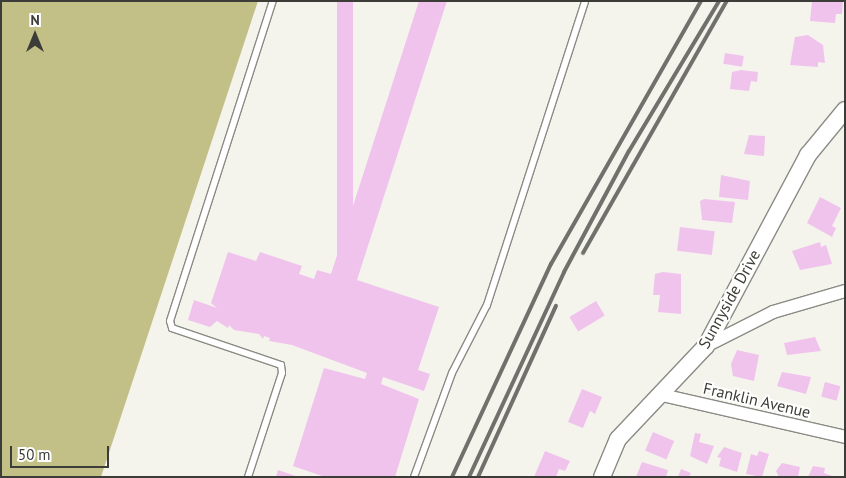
<!DOCTYPE html>
<html>
<head>
<meta charset="utf-8">
<style>
	body { margin:0 }
	#map { position:relative; width:846px; height:478px; overflow:hidden; background:#f4f4ed; font-family:"PT Sans",sans-serif }
	div>[style] { position:absolute }
	[style*='--x'] { left:calc(var(--x)*1px); top:calc(var(--y)*1px); width:calc(var(--w)*1px); rotate:calc(var(--a)*1deg) }
	.water>* { inset:0; background:#c2bf87 }
	.building>* { inset:0; background:#f0c3ed; transform-origin:0 0 }
	.roads { filter:drop-shadow(1px 0 #8b8b85) drop-shadow(-1px 0 #8b8b85) drop-shadow(0 1px #8b8b85) drop-shadow(0 -1px #8b8b85) }
	.service>* { height:6px; margin:-3px; padding:0 3px; transform-origin:3px; border-radius:3px; background:#fff }
	.minor>* { height:12px; margin:-6px; padding:0 6px; transform-origin:6px; border-radius:6px; background:#fff }
	.tertiary>* { height:16px; margin:-8px; padding:0 8px; transform-origin:8px; border-radius:8px; background:#fff }
	.rail>* { height:4px; margin:-2px; padding:0 2px; transform-origin:2px; border-radius:2px; background:#70706c }
	span { translate:-50% -50%; white-space:nowrap; text-align:center; line-height:1.15; -webkit-text-stroke:4px #fffffe; paint-order:stroke }
	.street-label { font-size:16px; color:#3c3c39 }
	.frame { position:absolute; inset:0; border:2px solid #3c3c39; pointer-events:none }
	.north { position:absolute; left:10px; top:10px; width:50px; height:50px; -webkit-text-stroke:4px #fffffe; paint-order:stroke; rotate:0deg; font-size:14px; font-weight:700; line-height:20px; text-align:center; color:#3c3c39 }
	.north::after { content:''; display:block; margin:auto; width:18px; height:22px; background:#3c3c39; clip-path:polygon(50% 0,100% 100%,50% 72%,0 100%) }
	.scale { position:absolute; left:10px; top:446px; width:99px; height:22px; box-sizing:border-box; border:2px solid #3c3c39; border-top:0; padding-left:6px; font-size:15px; line-height:18px; white-space:nowrap; color:#3c3c39; -webkit-text-stroke:4px #fffffe; paint-order:stroke }
</style>
</head>
<body>
<div id="map">
	<div class="water">
		<i style="clip-path:polygon(1px 1px,258px 1px,101px 477px,1px 477px)"></i>
	</div>
	<div class="building">
		<i style="left:337px;top:1px;width:16px;height:257px"></i>
		<i style="clip-path:polygon(419px 1px,447px 1px,357px 280px,439px 307px,418px 370px,430px 374px,424px 391px,383px 377px,381px 384px,419px 399px,395px 477px,325px 477px,293px 466px,324px 368px,365px 379px,367px 373px,292px 345px,269px 341px,270px 338px,264px 336px,263px 339px,259px 334px,234px 330px,229px 325px,228px 328px,217px 321px,210px 327px,188px 320px,194px 300px,217px 308px,211px 303px,228px 252px,256px 261px,260px 252px,302px 266px,299px 274px,314px 279px,317px 270px,331px 274px)"></i>
		<i style="clip-path:polygon(812px 1px,843px 1px,842px 14px,836px 14px,835px 23px,810px 21px)"></i>
		<i style="clip-path:polygon(808px 35px,823px 45px,825px 63px,818px 62px,818px 67px,790px 65px,795px 37px)"></i>
		<i style="left:725px;top:53px;width:19px;height:11px;rotate:9deg"></i>
		<i style="clip-path:polygon(741px 70px,758px 72px,757px 82px,751px 81px,749px 91px,730px 89px,732px 72px)"></i>
		<i style="clip-path:polygon(749px 135px,765px 136px,764px 156px,744px 154px)"></i>
		<i style="clip-path:polygon(721px 175px,750px 181px,748px 200px,719px 197px)"></i>
		<i style="clip-path:polygon(820px 197px,841px 208px,832px 226px,836px 228px,832px 237px,807px 223px)"></i>
		<i style="clip-path:polygon(704px 199px,735px 202px,732px 223px,702px 220px,700px 201px)"></i>
		<i style="left:680px;top:227px;width:35px;height:24px;rotate:7deg"></i>
		<i style="clip-path:polygon(820px 242px,821px 247px,826px 245px,832px 264px,800px 270px,792px 251px)"></i>
		<i style="clip-path:polygon(663px 272px,681px 274px,681px 314px,658px 312px,660px 295px,653px 295px,655px 274px)"></i>
		<i style="left:596px;top:301px;width:17px;height:31px;rotate:59deg"></i>
		<i style="clip-path:polygon(815px 337px,821px 351px,787px 355px,784px 343px)"></i>
		<i style="clip-path:polygon(737px 350px,759px 355px,754px 381px,733px 376px,731px 364px)"></i>
		<i style="clip-path:polygon(782px 372px,811px 377px,806px 394px,777px 386px)"></i>
		<i style="left:825px;top:382px;width:16px;height:15px;rotate:15deg"></i>
		<i style="clip-path:polygon(582px 389px,602px 397px,595px 414px,590px 411px,583px 428px,568px 422px)"></i>
		<i style="left:653px;top:432px;width:23px;height:20px;rotate:23deg"></i>
		<i style="clip-path:polygon(695px 433px,701px 434px,699px 442px,714px 446px,707px 464px,690px 456px)"></i>
		<i style="clip-path:polygon(724px 447px,742px 453px,737px 472px,719px 466px,721px 458px,717px 457px)"></i>
		<i style="clip-path:polygon(545px 451px,570px 461px,565px 471px,559px 469px,556px 477px,534px 477px)"></i>
		<i style="clip-path:polygon(759px 451px,769px 454px,762px 477px,746px 474px,751px 454px,757px 456px)"></i>
		<i style="clip-path:polygon(642px 462px,668px 470px,666px 477px,636px 477px)"></i>
		<i style="clip-path:polygon(782px 463px,800px 467px,798px 477px,779px 477px,776px 471px)"></i>
		<i style="clip-path:polygon(813px 466px,825px 468px,824px 473px,835px 477px,808px 477px)"></i>
		<i style="clip-path:polygon(681px 469px,691px 473px,689px 477px,678px 477px)"></i>
		<i style="clip-path:polygon(278px 470px,296px 476px,296px 477px,276px 477px)"></i>
	</div>
	<div class="roads">
		<div class="service">
			<i style="--x:248;--y:477;--w:109;--a:-71.9"></i>
			<i style="--x:282;--y:373;--w:8;--a:-97"></i>
			<i style="--x:281;--y:365;--w:115;--a:-161.3"></i>
			<i style="--x:172;--y:328;--w:7;--a:-106"></i>
			<i style="--x:170;--y:321;--w:336;--a:-72.2"></i>
			<i style="--x:414;--y:477;--w:111;--a:-69.9"></i>
			<i style="--x:452;--y:373;--w:76;--a:-62.8"></i>
			<i style="--x:487;--y:305;--w:319;--a:-72.1"></i>
		</div>
		<div class="minor">
			<i style="--x:706;--y:346;--w:75;--a:-26.9"></i>
			<i style="--x:773;--y:312;--w:75;--a:-16.3"></i>
			<i style="--x:662;--y:395;--w:188;--a:12.9"></i>
		</div>
		<div class="tertiary">
			<i style="--x:602;--y:477;--w:41;--a:-67.2"></i>
			<i style="--x:618;--y:439;--w:128;--a:-46.6"></i>
			<i style="--x:706;--y:346;--w:217;--a:-61.9"></i>
			<i style="--x:808;--y:155;--w:58;--a:-50.6"></i>
		</div>
	</div>
	<div class="rail">
		<i style="--x:583;--y:253;--w:290;--a:-60.3"></i>
		<i style="--x:452;--y:477;--w:235;--a:-65.1"></i>
		<i style="--x:551;--y:264;--w:303;--a:-60.3"></i>
		<i style="--x:469;--y:477;--w:226;--a:-65.1"></i>
		<i style="--x:564;--y:272;--w:137;--a:-61.8"></i>
		<i style="--x:629;--y:151;--w:175;--a:-59"></i>
		<i style="--x:478;--y:477;--w:188;--a:-65.5"></i>
	</div>
	<div class="street-label">
		<span style="left:729px;top:299px;rotate:-61deg">Sunnyside Drive</span>
		<span style="left:757px;top:400px;rotate:13deg">Franklin Avenue</span>
	</div>
	<div class="frame"></div>
	<div class="north">N</div>
	<div class="scale">50 m</div>
</div>
</body>
</html>
